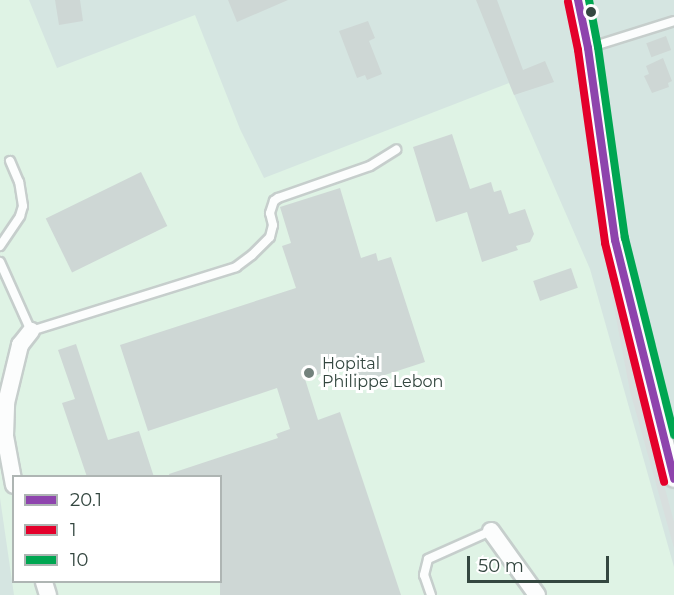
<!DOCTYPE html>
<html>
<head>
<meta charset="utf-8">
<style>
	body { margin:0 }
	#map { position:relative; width:674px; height:595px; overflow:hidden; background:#e8f0ef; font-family:Montserrat,sans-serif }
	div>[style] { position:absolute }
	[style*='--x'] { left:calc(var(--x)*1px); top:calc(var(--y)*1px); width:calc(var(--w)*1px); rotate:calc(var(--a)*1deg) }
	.residential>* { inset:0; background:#d5e5e1 }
	.medical>* { inset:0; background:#dff3e5 }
	.parking>* { inset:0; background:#d8dfde }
	.building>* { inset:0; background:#ced7d5; transform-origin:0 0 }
	.roads { filter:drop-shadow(2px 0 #c6cecc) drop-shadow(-2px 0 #c6cecc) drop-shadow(0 2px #c6cecc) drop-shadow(0 -2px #c6cecc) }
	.lane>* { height:8px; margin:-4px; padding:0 4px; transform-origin:4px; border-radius:4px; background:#fcfdfd }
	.street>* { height:16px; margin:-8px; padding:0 8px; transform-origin:8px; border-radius:8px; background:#fcfdfd }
	.bus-1>* { height:8px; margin:-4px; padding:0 4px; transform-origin:4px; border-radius:4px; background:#8e44ad }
	.bus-2>* { height:8px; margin:-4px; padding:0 4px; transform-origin:4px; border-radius:4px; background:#e4002b }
	.bus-3>* { height:8px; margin:-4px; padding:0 4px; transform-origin:4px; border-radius:4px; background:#00a651 }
	.dots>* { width:16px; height:16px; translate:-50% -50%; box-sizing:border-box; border:3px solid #fff; border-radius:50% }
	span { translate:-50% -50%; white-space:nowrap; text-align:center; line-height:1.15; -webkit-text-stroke:6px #fff; paint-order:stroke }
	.poi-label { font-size:16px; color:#344740 }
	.left { translate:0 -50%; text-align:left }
	.legend { position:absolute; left:12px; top:475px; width:210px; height:108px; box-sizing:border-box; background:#fff; border:2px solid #aeb5b3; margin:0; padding:8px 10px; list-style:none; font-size:18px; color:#344740 }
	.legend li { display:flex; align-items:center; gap:12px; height:30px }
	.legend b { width:30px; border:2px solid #aeb5b3 }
	.scale { position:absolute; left:467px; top:556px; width:142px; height:27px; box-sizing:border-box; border:3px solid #344740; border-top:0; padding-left:8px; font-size:18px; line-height:21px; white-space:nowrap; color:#344740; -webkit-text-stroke:4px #fff; paint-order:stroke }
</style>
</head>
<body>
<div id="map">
	<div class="residential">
		<i style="clip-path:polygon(evenodd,0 0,674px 0,674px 595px,0 595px,0 0,14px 476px,220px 476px,220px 582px,14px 582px,14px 476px)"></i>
	</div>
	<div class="medical">
		<i style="clip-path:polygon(evenodd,0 0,29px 0,57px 68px,195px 15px,240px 129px,264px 178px,509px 83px,590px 269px,674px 567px,674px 595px,14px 595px,0 498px,0 0,14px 476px,220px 476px,220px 582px,14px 582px,14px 476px)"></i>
	</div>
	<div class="parking">
		<i style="clip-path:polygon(618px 296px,630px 358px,674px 522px,674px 548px,630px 391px,612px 297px)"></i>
	</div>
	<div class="building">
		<i style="clip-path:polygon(55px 0,80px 0,83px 21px,59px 25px)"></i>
		<i style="clip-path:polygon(228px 0,288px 0,237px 22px)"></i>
		<i style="clip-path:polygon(476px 0,497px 0,523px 70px,545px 61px,554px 82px,514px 95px)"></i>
		<i style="clip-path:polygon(368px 21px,375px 38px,369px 41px,382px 74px,367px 80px,365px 75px,357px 78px,339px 31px)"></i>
		<i style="left:666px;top:36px;width:15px;height:21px;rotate:70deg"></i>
		<i style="clip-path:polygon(663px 58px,672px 81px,668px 83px,669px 87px,652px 93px,644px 76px,649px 74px,646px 66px)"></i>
		<i style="clip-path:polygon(452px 134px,470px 189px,491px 182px,494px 192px,501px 190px,509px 214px,525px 209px,534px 234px,530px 242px,516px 246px,518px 250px,482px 262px,467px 212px,436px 222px,413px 147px)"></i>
		<i style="left:141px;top:172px;width:60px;height:106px;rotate:64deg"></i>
		<i style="clip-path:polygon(340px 188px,361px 258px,376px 253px,378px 261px,391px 257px,425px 362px,354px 385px,347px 365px,305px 379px,318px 420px,340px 412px,401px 595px,220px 595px,220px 477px,170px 477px,169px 474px,278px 438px,276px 434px,290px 429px,277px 388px,148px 431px,120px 345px,296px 288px,282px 246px,291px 243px,280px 207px)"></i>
		<i style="left:571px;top:268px;width:21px;height:40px;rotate:71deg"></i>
		<i style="clip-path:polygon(76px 344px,108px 440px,139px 431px,154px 477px,87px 477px,62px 403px,75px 399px,58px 350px)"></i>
	</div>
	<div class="roads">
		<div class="lane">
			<i style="--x:588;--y:48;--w:90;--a:-17.4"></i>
			<i style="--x:0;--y:246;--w:36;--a:-56"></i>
			<i style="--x:20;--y:216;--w:10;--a:-73"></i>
			<i style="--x:23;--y:206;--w:24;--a:-99"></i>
			<i style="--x:19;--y:182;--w:23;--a:-113"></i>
			<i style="--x:0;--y:262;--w:76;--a:65.8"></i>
			<i style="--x:31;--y:331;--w:215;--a:-17.3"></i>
			<i style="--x:236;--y:267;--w:20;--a:-37"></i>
			<i style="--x:252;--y:255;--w:25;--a:-45"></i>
			<i style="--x:270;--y:237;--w:12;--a:-76"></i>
			<i style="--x:273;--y:225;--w:12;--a:-104"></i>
			<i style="--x:270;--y:213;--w:13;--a:-72"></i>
			<i style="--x:274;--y:201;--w:5;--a:-37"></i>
			<i style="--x:278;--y:198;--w:97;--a:-19.2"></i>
			<i style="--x:370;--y:166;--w:31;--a:-32"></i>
			<i style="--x:431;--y:595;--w:21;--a:-109"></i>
			<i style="--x:424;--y:575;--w:16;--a:-76"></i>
			<i style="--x:428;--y:559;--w:69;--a:-24"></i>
		</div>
		<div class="street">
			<i style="--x:578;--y:0;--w:49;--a:78.2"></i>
			<i style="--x:588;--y:48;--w:194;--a:82"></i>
			<i style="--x:615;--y:240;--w:246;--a:76.1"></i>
			<i style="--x:14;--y:485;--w:50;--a:-100.4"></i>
			<i style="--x:5;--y:436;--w:33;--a:-88"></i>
			<i style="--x:6;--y:403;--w:60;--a:-76.4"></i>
			<i style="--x:20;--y:345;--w:18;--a:-52"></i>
			<i style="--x:491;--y:531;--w:79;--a:54.3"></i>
			<i style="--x:44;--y:582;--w:14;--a:73"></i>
		</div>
	</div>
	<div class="bus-1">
		<i style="--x:578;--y:0;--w:49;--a:78.2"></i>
		<i style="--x:588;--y:48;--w:194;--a:82"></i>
		<i style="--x:615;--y:240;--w:246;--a:76.1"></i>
	</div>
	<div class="bus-2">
		<i style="--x:568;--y:2;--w:49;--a:78.2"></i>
		<i style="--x:578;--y:50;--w:195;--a:82"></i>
		<i style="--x:605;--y:243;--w:246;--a:76.1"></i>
	</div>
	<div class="bus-3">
		<i style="--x:589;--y:0;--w:48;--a:79.2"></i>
		<i style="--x:598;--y:47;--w:193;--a:82"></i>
		<i style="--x:625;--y:238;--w:203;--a:76"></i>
	</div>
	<div class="dots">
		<i style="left:591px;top:12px;background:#344740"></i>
		<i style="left:309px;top:373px;background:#73827d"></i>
	</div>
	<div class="poi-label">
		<span class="left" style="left:322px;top:373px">Hopital<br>Philippe Lebon</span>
	</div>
	<ul class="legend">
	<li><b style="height:8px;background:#8e44ad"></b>20.1</li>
	<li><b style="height:8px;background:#e4002b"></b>1</li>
	<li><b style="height:8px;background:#00a651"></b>10</li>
	</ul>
	<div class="scale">50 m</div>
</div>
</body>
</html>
